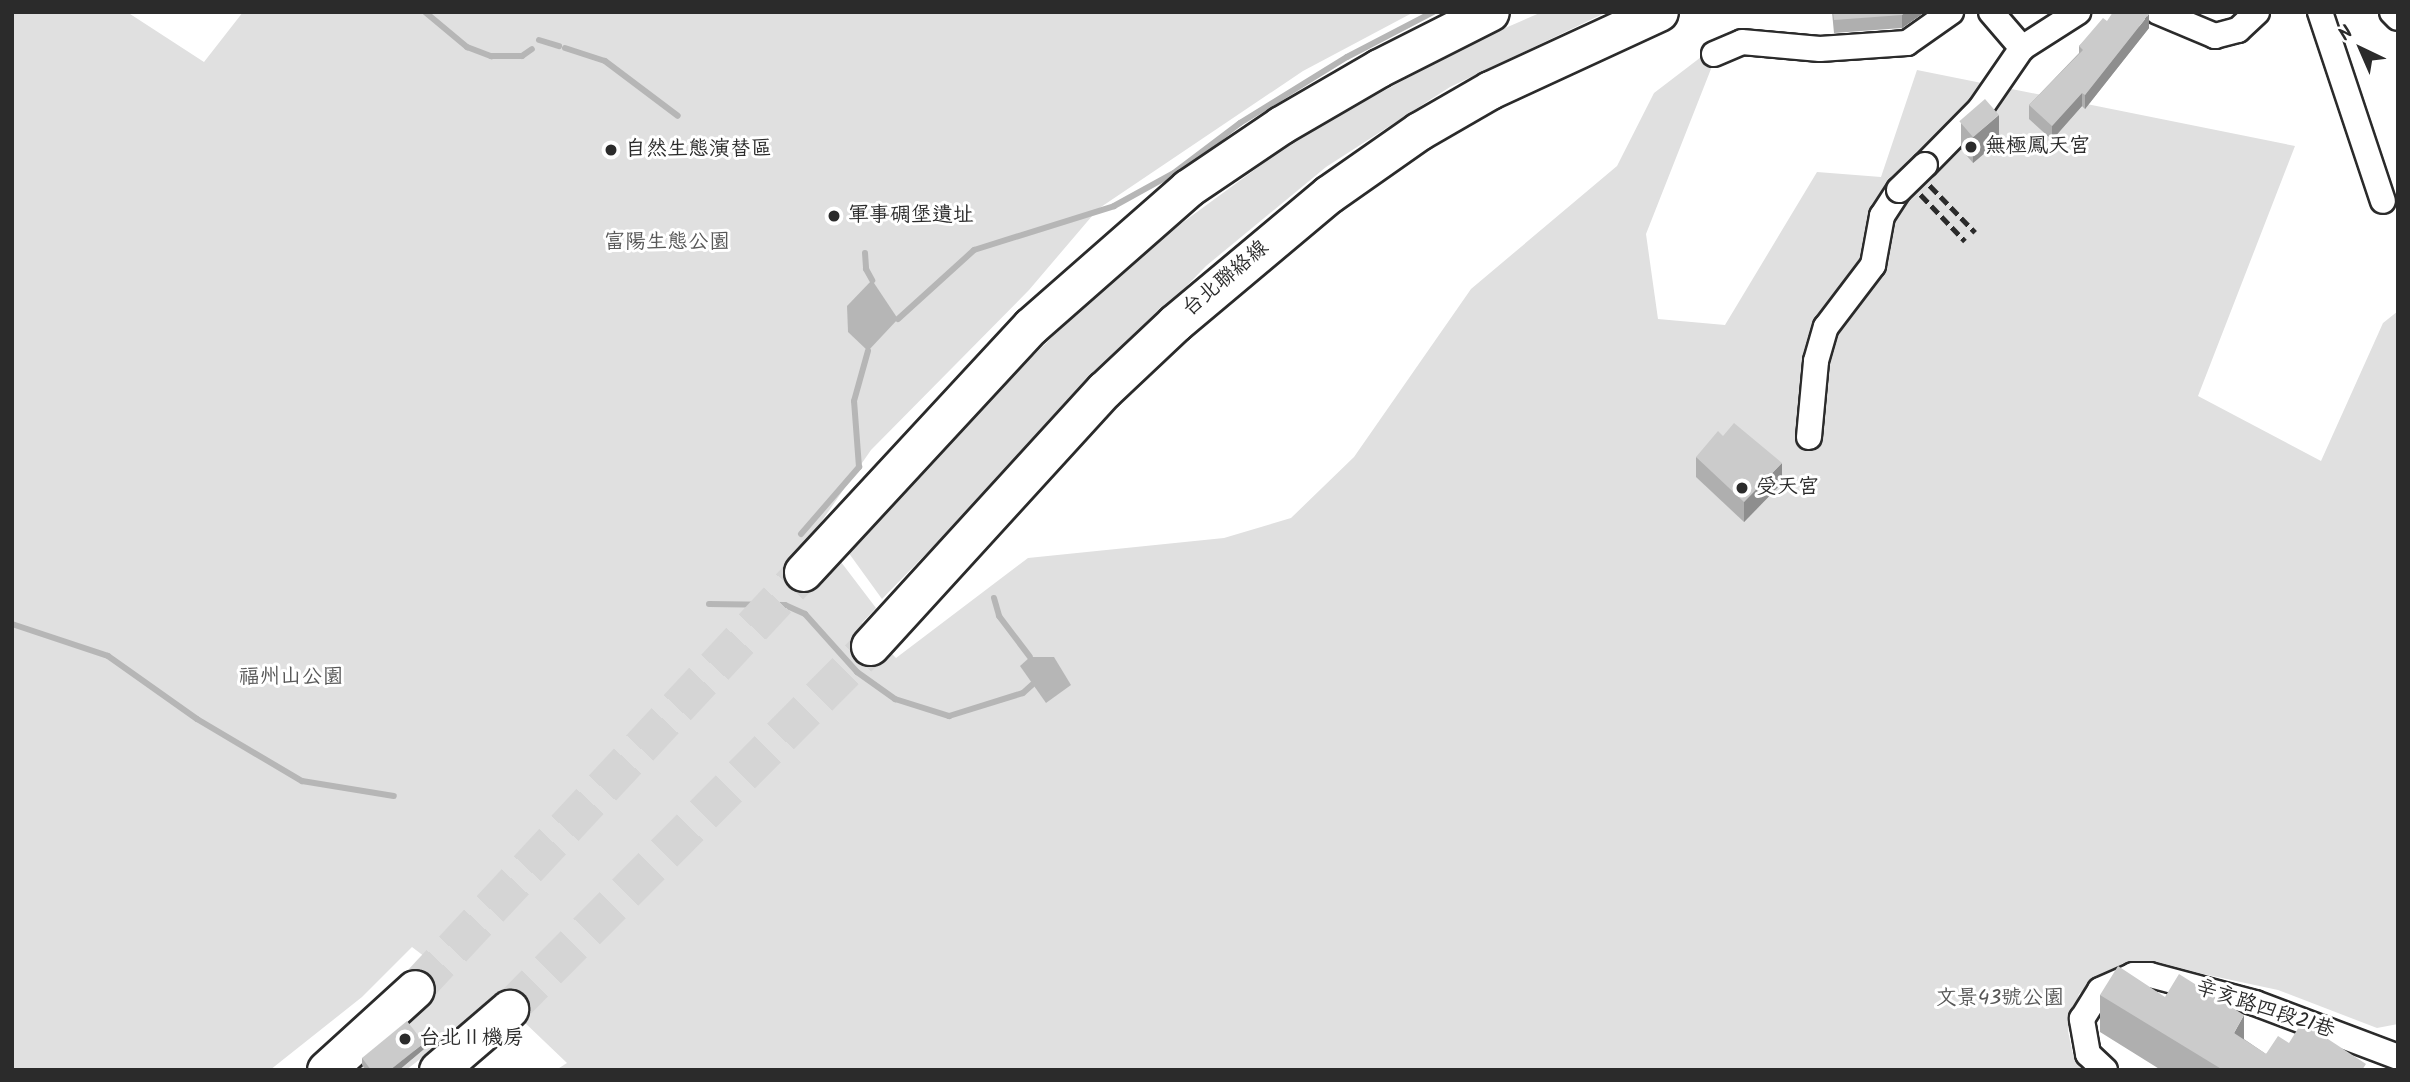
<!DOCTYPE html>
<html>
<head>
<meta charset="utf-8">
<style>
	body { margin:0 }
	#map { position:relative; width:2410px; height:1082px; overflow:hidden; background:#fff; font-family:Kalam,"LXGW WenKai TC",sans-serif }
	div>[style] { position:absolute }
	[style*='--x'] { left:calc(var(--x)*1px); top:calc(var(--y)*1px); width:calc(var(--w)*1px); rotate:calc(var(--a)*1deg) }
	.green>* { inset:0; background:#e0e0e0 }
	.water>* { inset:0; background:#b6b6b6 }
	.stream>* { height:6px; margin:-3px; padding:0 3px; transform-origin:3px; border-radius:3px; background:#b6b6b6 }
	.highway-tunnel>* { height:37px; margin-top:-18.5px; transform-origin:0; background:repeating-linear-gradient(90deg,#d5d5d5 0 37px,transparent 0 55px) }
	.roads { filter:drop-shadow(2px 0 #2b2b2b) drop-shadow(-2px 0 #2b2b2b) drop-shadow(0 2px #2b2b2b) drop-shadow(0 -2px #2b2b2b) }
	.minor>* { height:24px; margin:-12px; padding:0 12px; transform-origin:12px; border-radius:12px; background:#fff }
	.highway>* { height:37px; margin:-18.5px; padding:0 18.5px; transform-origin:18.5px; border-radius:18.5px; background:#fff }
	.rail>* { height:5px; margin-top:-2.5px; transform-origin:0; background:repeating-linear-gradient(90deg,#2b2b2b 0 10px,transparent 0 15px) }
	.bridges { filter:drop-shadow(2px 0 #2b2b2b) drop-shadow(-2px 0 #2b2b2b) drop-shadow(0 2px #2b2b2b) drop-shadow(0 -2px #2b2b2b) }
	.minor-bridge>* { height:24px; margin:-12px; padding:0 12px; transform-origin:12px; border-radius:12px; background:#fff }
	.wall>* { inset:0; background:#afafaf }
	.shaded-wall>* { inset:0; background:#8e8e8e }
	.building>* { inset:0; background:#cbcbcb; transform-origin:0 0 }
	.dots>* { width:19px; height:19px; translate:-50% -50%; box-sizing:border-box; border:4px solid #fff; border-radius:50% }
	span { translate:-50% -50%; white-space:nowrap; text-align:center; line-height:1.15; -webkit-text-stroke:6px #fff; paint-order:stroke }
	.poi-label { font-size:21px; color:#2b2b2b }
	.left { translate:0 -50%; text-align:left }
	.park-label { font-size:21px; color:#585858 }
	.street-label { font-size:21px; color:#2b2b2b }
	.frame { position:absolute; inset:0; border:14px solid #2b2b2b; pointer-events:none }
	.north { position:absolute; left:2326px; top:14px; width:70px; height:70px; -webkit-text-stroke:5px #fff; paint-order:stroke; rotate:316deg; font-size:19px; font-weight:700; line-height:28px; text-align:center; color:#2b2b2b }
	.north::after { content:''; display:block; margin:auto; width:24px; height:32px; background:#2b2b2b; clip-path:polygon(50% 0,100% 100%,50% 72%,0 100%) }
</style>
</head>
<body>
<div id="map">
	<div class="green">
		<i style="clip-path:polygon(12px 12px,127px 12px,204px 62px,243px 12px,1414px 12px,1303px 71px,1098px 209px,1029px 290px,871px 450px,792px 564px,817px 579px,841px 562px,876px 608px,862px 623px,896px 658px,1028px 558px,1224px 538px,1291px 518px,1354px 457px,1471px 289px,1617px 166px,1654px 93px,1722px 41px,1646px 234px,1658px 319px,1725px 325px,1817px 172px,1881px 177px,1917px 70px,2295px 146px,2198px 396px,2321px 461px,2383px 323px,2398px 311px,2398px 1024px,2377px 1028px,2278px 990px,2152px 963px,2111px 969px,2079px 994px,2068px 1031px,2073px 1055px,2086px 1070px,556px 1070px,567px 1063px,499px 998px,406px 1070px,352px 1070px,446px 973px,412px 947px,362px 997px,270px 1070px,12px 1070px)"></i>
		<i style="clip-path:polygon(1542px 12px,1607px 12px,1450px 87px,1326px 167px,1206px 266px,882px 599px,848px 552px,946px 444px,1050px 339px,1152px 245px,1302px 135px,1480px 39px)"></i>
	</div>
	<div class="water">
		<i style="clip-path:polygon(872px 280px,898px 319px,868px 351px,848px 332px,847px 306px)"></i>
		<i style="clip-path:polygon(1030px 657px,1054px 657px,1071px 685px,1046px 703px,1020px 666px)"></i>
	</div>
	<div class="stream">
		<i style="--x:425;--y:12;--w:55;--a:39.8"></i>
		<i style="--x:467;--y:47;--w:26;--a:21"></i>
		<i style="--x:491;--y:56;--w:31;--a:0"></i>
		<i style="--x:522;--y:56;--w:12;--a:-35"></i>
		<i style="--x:539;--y:40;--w:21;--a:17"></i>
		<i style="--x:565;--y:48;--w:42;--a:18"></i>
		<i style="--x:605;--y:61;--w:91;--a:37"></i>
		<i style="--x:865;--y:253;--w:16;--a:86"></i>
		<i style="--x:866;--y:269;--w:13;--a:61"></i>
		<i style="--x:898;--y:319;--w:103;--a:-42.2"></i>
		<i style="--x:974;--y:250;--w:147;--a:-17.4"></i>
		<i style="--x:1114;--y:206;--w:68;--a:-28.8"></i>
		<i style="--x:1174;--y:173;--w:83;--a:-37.1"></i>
		<i style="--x:1240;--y:123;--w:126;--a:-31.7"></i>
		<i style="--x:1347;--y:57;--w:97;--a:-27.6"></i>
		<i style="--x:801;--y:534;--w:89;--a:-49.1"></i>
		<i style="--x:859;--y:467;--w:66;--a:-94.3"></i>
		<i style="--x:854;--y:401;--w:52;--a:-74.4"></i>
		<i style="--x:994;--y:598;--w:19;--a:74"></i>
		<i style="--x:999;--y:616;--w:51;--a:52.9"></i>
		<i style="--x:709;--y:604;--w:76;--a:0.8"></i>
		<i style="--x:785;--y:605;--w:22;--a:24"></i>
		<i style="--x:805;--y:614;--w:78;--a:48.1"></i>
		<i style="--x:857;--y:672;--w:47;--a:35.4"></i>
		<i style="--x:895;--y:699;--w:57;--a:17.5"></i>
		<i style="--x:949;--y:716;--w:77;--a:-17.3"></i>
		<i style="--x:1023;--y:693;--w:13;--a:-42"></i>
		<i style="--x:12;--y:624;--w:101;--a:18.4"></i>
		<i style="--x:108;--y:656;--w:109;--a:35.3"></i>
		<i style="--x:197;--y:719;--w:122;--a:30.6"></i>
		<i style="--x:302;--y:781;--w:93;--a:9.3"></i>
	</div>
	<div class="highway-tunnel">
		<i style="--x:415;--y:989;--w:570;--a:-47.06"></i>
		<i style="--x:509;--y:1009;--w:512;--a:-45.16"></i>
	</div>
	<div class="roads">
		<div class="minor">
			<i style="--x:1991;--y:12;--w:48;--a:49.3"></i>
			<i style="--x:2022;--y:48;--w:67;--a:-32.7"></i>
			<i style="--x:2158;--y:12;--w:62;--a:22.8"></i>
			<i style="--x:2215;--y:36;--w:24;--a:-15"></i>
			<i style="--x:2238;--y:30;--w:26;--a:-43"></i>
			<i style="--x:2320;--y:12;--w:199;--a:71.6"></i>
			<i style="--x:2392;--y:12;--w:8;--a:45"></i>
			<i style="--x:1714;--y:54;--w:30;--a:-23"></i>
			<i style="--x:1742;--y:42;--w:78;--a:5.1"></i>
			<i style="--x:1820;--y:49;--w:87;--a:-3.9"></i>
			<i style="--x:1907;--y:43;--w:54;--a:-35.2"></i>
			<i style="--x:1925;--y:165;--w:78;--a:-45.5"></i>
			<i style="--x:1980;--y:109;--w:74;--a:-55.5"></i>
			<i style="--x:1809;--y:437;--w:76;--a:-84.7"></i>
			<i style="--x:1816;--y:361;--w:35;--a:-74"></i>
			<i style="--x:1826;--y:327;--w:78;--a:-52.8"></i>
			<i style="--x:1873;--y:265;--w:50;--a:-79.6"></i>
			<i style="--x:1882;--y:216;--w:31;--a:-57"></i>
			<i style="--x:2105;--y:1070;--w:23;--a:-137"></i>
			<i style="--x:2088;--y:1054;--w:36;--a:-100"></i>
			<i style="--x:2082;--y:1019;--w:34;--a:-58"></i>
			<i style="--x:2100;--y:990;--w:36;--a:-24"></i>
			<i style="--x:2133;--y:975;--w:17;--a:0"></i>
			<i style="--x:2150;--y:975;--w:109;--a:14.9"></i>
			<i style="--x:2255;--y:1003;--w:153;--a:20.7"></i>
		</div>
		<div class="highway">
			<i style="--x:803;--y:572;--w:335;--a:-47.2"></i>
			<i style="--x:1031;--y:326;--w:209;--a:-41.3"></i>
			<i style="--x:1188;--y:188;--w:112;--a:-34.1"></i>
			<i style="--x:1281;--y:125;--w:113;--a:-30.2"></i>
			<i style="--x:1379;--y:68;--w:124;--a:-26.8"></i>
			<i style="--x:870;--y:646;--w:347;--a:-47.6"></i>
			<i style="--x:1104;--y:390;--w:98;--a:-43.3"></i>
			<i style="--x:1175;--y:323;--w:201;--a:-40"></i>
			<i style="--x:1329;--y:194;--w:110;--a:-35"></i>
			<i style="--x:1419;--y:131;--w:82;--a:-30"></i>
			<i style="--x:1490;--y:90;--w:186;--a:-24.8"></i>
			<i style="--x:326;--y:1070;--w:120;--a:-42.3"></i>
			<i style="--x:438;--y:1070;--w:94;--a:-40.7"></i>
		</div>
	</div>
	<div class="rail">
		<i style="--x:1909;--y:164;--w:95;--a:45.9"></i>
		<i style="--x:1900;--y:173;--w:94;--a:46.3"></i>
	</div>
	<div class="bridges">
		<div class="minor-bridge">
			<i style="--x:1899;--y:190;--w:36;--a:-44"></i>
		</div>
	</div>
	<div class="wall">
		<i style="clip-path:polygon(1832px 12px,1925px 12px,1902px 28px,1834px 33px)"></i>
		<i style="clip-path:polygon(2107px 21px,2149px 28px,2085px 109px,2082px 106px,2052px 140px,2029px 119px,2029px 105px,2079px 53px,2079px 46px)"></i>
		<i style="clip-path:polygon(1961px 123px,1999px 141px,1973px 163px,1961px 149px)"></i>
		<i style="clip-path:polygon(1696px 457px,1782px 483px,1744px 522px,1696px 477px)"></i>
		<i style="clip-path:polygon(2100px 995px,2165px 997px,2244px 1039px,2266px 1054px,2289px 1043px,2366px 1070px,2161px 1070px,2100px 1032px)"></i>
		<i style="clip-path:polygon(424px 1049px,399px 1070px,366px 1070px,362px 1065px,362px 1058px)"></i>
	</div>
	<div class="shaded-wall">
		<i style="clip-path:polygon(1906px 12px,1925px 12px,1902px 28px,1902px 15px)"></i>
		<i style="clip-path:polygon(2149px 14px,2149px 28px,2085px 109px,2085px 95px)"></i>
		<i style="clip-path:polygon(2082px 93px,2082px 106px,2052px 140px,2052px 126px)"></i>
		<i style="clip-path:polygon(1999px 115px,1999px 141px,1973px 163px,1973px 137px)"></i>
		<i style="clip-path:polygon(1782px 463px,1782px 483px,1744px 522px,1744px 502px)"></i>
		<i style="clip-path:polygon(2244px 1015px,2244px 1052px,2234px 1033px)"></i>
		<i style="clip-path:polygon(424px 1043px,424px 1049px,399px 1070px,390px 1070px)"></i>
	</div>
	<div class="building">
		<i style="clip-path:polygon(1833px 12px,1906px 12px,1902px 15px,1834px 20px)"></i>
		<i style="clip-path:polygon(2113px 12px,2146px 12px,2149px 14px,2085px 95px,2082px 93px,2052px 126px,2029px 105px,2083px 50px,2079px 46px,2103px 18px,2107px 21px)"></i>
		<i style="left:1985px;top:99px;width:21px;height:34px;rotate:49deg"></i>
		<i style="clip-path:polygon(1734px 423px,1782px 463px,1744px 502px,1696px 457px,1718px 431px,1723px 436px)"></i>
		<i style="clip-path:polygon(2118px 966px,2165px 997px,2179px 974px,2244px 1015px,2234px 1033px,2266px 1054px,2278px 1036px,2289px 1043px,2302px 1022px,2366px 1064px,2362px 1070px,2223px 1070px,2100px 995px)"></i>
		<i style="clip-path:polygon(407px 1021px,424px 1043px,390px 1070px,371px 1070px,362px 1058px)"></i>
	</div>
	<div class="dots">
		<i style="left:1971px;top:147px;background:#2b2b2b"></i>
		<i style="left:611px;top:150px;background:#2b2b2b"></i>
		<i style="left:834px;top:216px;background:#2b2b2b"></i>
		<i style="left:1742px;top:488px;background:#2b2b2b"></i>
		<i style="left:405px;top:1039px;background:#2b2b2b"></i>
	</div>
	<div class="poi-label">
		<span class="left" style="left:1985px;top:147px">無極鳳天宮</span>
		<span class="left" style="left:625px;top:150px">自然生態演替區</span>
		<span class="left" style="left:848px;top:216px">軍事碉堡遺址</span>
		<span class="left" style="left:1756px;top:488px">受天宮</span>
		<span class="left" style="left:419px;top:1039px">台北Ⅱ機房</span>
	</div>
	<div class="park-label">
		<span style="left:667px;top:243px">富陽生態公園</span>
		<span style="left:291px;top:678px">福州山公園</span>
		<span style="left:2000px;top:999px">文景43號公園</span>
	</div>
	<div class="street-label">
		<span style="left:1226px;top:279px;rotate:-40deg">台北聯絡線</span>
		<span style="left:2265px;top:1010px;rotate:18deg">辛亥路四段21巷</span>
	</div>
	<div class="frame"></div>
	<div class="north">N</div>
</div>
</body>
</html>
